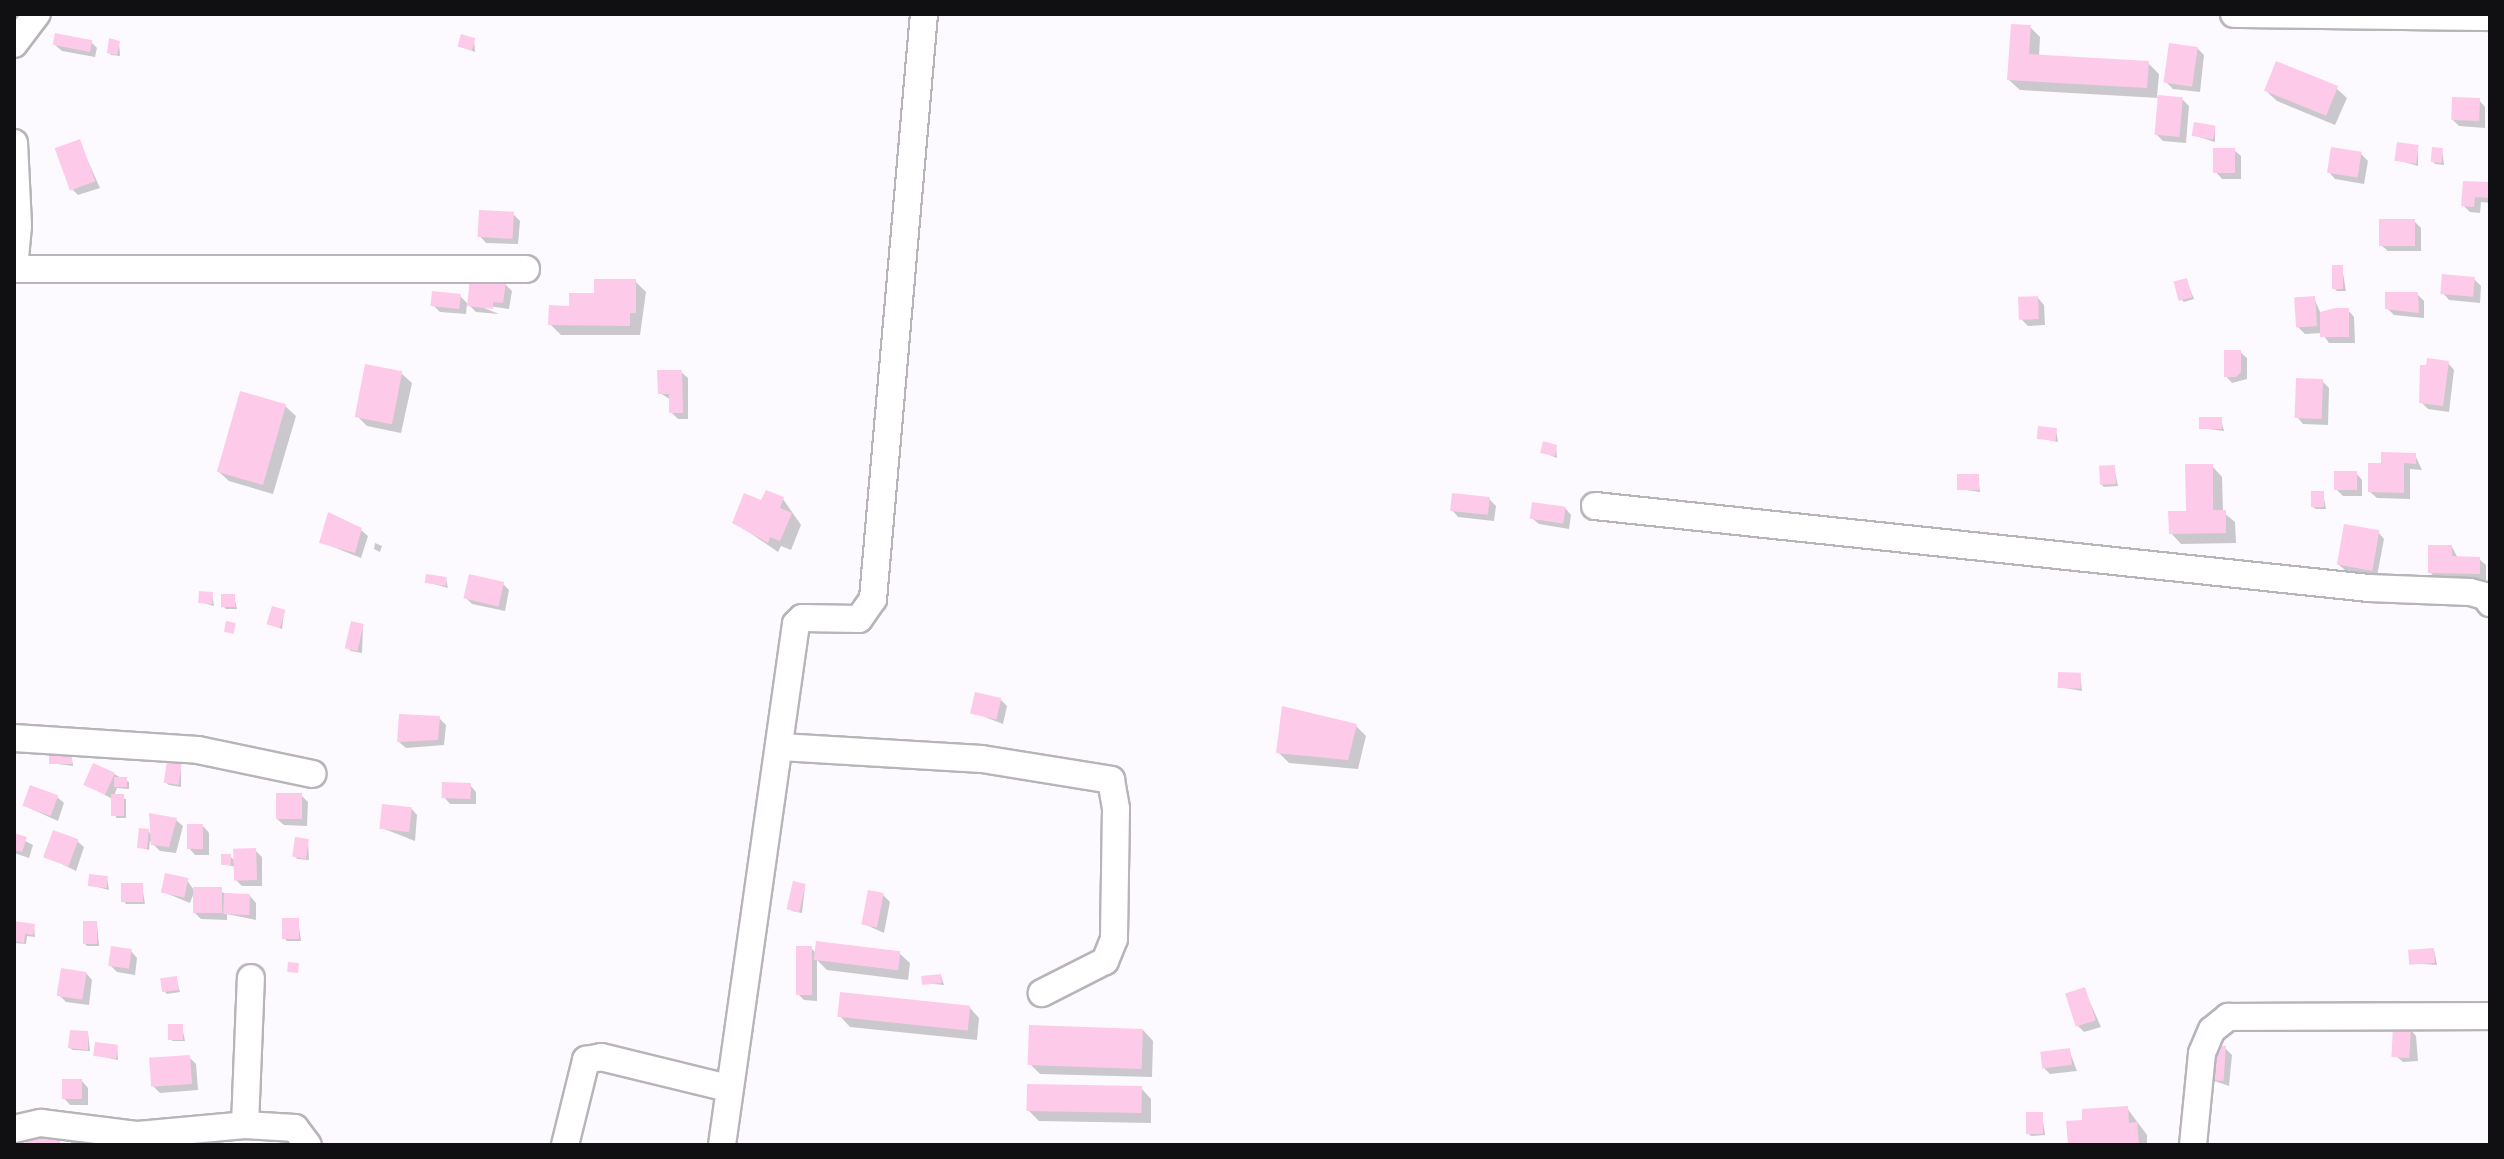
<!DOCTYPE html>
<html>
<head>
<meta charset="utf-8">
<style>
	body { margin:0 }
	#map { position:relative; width:2504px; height:1159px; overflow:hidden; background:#fdfaff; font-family:Merriweather,serif }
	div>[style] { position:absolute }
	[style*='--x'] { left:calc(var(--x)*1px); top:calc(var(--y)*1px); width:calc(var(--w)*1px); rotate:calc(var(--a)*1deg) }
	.shadow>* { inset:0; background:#0003 }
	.building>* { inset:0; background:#fdcbe9; transform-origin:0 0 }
	.roads { filter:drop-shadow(2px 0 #b8b4ba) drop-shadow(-2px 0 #b8b4ba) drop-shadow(0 2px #b8b4ba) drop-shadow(0 -2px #b8b4ba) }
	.minor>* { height:26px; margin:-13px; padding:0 13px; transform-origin:13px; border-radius:13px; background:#fff }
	span { translate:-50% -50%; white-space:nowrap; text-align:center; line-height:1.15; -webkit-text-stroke:6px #fdfaff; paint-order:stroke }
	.frame { position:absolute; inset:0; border:16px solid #100f11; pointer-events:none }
</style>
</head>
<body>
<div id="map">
	<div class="shadow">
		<i style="clip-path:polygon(2030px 27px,2040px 37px,2039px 57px,2148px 63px,2159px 74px,2157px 97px,2182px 99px,2189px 106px,2186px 143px,2163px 141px,2156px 134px,2159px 98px,2020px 90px,2009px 80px)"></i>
		<i style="clip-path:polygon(474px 40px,475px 52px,460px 46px)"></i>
		<i style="clip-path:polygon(91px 42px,97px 48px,95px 57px,62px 51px,55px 45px)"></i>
		<i style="clip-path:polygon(119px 43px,120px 56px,111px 55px,109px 52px)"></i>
		<i style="clip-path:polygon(2197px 48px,2204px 55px,2200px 92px,2173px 89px,2166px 82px)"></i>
		<i style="clip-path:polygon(2336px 88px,2347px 98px,2335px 125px,2277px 101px,2266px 91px)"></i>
		<i style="clip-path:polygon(2479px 100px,2485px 107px,2485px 128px,2459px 126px,2452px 119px)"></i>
		<i style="clip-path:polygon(2215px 128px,2215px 142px,2193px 135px)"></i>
		<i style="clip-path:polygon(79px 141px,100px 188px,78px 195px,72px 189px)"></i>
		<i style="clip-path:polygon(2418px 147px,2418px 166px,2397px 160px)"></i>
		<i style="clip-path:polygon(2234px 150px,2241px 156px,2241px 179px,2222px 179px,2216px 172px)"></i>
		<i style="clip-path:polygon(2442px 150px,2444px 165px,2435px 164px,2433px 161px)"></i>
		<i style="clip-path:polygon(2361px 154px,2368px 161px,2364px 184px,2335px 179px,2329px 172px)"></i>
		<i style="clip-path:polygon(2490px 184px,2490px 203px,2481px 202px,2480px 213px,2470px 212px,2463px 205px)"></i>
		<i style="clip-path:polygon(513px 214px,520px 221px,518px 244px,486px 243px,480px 236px)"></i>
		<i style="clip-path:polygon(2414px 221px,2421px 228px,2421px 251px,2388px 251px,2381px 245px)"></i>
		<i style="clip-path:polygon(2342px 267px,2346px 291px,2337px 291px,2334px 288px)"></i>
		<i style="clip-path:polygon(2474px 279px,2481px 286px,2480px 303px,2449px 300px,2443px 293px)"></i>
		<i style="clip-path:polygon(2186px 280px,2194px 299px,2184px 302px,2182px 300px)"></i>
		<i style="clip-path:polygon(635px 281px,646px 292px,640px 335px,561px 335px,550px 324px,596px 295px)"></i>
		<i style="clip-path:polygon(505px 284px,512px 291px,509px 309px,474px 304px,499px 314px,476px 312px,467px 303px,466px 314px,440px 312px,433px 305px,460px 296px,469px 305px)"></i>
		<i style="clip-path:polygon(2417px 294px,2424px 301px,2424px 318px,2394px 315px,2387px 308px)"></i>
		<i style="clip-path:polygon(2038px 298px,2044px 305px,2045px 325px,2028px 326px,2021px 319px)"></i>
		<i style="clip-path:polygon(2314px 298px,2321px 314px,2348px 310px,2354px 317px,2355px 343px,2329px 343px,2322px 333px,2305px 334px,2298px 327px)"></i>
		<i style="clip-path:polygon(2240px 352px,2247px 358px,2247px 379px,2232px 383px,2226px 376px)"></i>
		<i style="clip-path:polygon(2448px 363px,2454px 370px,2449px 412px,2428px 409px,2421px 402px)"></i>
		<i style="clip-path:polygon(681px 372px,688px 378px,688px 419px,678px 419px,671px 412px,671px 400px,660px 393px)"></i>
		<i style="clip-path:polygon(401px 373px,412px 383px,401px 433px,367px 426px,357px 416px)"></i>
		<i style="clip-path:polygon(2322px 381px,2329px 388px,2328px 425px,2303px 424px,2297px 417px)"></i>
		<i style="clip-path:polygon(285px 406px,296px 416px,273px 494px,229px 481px,218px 471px)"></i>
		<i style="clip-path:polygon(2221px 419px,2224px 431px,2201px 428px)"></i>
		<i style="clip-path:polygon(2056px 430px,2058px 442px,2039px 438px)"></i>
		<i style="clip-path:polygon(1556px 446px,1557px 458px,1542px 452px)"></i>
		<i style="clip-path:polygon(2415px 455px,2422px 470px,2410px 469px,2410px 499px,2377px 498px,2370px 492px,2383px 465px)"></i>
		<i style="clip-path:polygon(2212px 466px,2222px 477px,2223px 512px,2235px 522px,2236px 543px,2181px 544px,2171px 533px,2188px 513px)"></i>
		<i style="clip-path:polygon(2114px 467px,2118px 486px,2104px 487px,2101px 484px)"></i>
		<i style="clip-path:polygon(2356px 473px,2362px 480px,2362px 496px,2343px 496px,2336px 489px)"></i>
		<i style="clip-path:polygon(1978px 476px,1980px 492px,1959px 489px)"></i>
		<i style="clip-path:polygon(2323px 493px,2326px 509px,2316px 509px,2313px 507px)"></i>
		<i style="clip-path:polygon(783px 499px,801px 525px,791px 550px,781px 546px,778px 552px,734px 522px,762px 503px)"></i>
		<i style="clip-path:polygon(1489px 499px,1496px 506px,1494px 521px,1458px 517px,1452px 510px)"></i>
		<i style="clip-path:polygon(1565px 508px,1571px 515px,1569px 529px,1539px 524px,1532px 518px)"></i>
		<i style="clip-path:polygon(361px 530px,368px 536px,361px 558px,321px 542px)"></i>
		<i style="clip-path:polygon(2378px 532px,2384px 539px,2377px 576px,2345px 570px,2338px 564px)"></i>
		<i style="clip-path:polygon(375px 543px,382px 546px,380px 552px,374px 549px)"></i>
		<i style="clip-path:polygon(2452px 547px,2458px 558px,2479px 559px,2486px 565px,2486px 580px,2436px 579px,2430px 572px)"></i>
		<i style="clip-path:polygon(446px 579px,448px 588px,427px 582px)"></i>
		<i style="clip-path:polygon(503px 584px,509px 590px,505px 611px,472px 604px,465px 597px)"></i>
		<i style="clip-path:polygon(212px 594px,214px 606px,200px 602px)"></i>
		<i style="clip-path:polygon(234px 596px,237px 609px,226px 609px,223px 606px)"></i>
		<i style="clip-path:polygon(284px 612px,282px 629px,269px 623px)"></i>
		<i style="clip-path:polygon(363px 626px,362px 653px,351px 651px,348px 648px)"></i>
		<i style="clip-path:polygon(2080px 675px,2082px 691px,2059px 687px)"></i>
		<i style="clip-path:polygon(1000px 699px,1007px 706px,1003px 724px,972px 712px)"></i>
		<i style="clip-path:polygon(439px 718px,446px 725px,444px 745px,406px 748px,399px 742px)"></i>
		<i style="clip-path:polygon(1356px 726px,1366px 736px,1358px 769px,1289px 763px,1278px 752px)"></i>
		<i style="clip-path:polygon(71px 752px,73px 766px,50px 763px)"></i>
		<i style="clip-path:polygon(181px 763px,181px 787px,169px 785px,166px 783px)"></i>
		<i style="clip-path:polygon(114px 774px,129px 782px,129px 789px,117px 788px,114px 796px,126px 799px,126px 818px,116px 818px,114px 800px,86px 784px)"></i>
		<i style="clip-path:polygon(470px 785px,476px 792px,476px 804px,450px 804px,444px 797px)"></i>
		<i style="clip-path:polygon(301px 795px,308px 802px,307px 826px,284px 825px,277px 819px)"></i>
		<i style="clip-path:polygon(57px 797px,64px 803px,58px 821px,25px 806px)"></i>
		<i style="clip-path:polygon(411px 808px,417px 815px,415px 841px,382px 828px)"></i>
		<i style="clip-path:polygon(176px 820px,183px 826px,176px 853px,160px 851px,150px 841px,149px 850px,139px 847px,148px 831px,153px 836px)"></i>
		<i style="clip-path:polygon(203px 826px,209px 833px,209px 855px,195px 855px,189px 848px)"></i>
		<i style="clip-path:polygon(14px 835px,33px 845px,29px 858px,14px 853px)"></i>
		<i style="clip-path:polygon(77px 841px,84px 847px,76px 871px,46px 856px)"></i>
		<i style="clip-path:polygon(308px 841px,309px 860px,298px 859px,295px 857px)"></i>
		<i style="clip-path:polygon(255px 850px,262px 857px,262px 886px,242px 886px,236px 880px,236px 867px,223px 864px,230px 856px,235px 861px)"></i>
		<i style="clip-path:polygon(107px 878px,109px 890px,89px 885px)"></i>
		<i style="clip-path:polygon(187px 880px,193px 889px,250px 896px,256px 903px,256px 920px,227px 914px,227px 920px,201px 919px,194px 912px,195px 890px,190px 903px,163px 892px)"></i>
		<i style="clip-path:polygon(142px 885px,145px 904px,126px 904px,124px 901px)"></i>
		<i style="clip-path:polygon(805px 886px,802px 913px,792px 911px,790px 908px)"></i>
		<i style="clip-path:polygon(883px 895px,890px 902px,884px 933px,864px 924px)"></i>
		<i style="clip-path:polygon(298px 920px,301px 941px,287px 941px,284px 938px)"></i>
		<i style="clip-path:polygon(14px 923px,34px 926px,35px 937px,27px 936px,26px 944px,14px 943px)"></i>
		<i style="clip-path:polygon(97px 923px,99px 946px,87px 946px,84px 943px)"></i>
		<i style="clip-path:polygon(811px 948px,817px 954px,899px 953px,910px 963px,908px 980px,827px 970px,817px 960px,817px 1001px,804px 1000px,798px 994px)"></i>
		<i style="clip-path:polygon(2434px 950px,2437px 965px,2410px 963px)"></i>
		<i style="clip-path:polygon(131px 951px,137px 958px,135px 975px,117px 972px,110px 965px)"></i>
		<i style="clip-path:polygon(86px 973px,92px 980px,89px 1005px,66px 1002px,59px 995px)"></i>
		<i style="clip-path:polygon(941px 976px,944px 985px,924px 983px)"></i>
		<i style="clip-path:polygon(176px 978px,180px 992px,167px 994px,164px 991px)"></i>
		<i style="clip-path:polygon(2084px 989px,2101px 1027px,2084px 1032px,2078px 1026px)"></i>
		<i style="clip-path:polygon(969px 1007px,979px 1018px,977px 1040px,850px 1027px,840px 1016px)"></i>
		<i style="clip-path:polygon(182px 1026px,185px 1041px,173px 1041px,170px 1039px)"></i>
		<i style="clip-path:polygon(2410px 1029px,2416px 1036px,2418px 1061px,2403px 1062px,2396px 1056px)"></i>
		<i style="clip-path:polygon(1143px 1030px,1153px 1041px,1152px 1077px,1040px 1074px,1030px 1064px)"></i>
		<i style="clip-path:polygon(88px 1033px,90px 1051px,73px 1050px,70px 1048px)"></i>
		<i style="clip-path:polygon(117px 1046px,118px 1060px,95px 1055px)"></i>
		<i style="clip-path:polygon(2225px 1048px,2232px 1055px,2229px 1086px,2209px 1079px)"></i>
		<i style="clip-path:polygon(2069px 1050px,2077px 1071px,2050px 1074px,2043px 1067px)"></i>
		<i style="clip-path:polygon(189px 1057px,196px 1064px,198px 1090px,160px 1093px,153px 1086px)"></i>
		<i style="clip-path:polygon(82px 1081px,88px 1088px,88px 1105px,70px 1105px,64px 1098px)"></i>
		<i style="clip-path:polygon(1141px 1088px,1151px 1099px,1151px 1123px,1039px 1121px,1028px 1110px)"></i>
		<i style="clip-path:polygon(2127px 1108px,2147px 1135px,2147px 1145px,2070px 1145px,2084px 1122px)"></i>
		<i style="clip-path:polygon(2042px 1114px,2045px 1135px,2031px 1136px,2028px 1133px)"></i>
		<i style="clip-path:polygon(71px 1141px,79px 1141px,82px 1145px,71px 1145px)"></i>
	</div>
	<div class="building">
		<i style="clip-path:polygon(2011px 24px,2031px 25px,2029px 54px,2149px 61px,2147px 88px,2007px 80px)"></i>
		<i style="left:55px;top:33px;width:38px;height:12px;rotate:11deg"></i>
		<i style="left:461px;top:34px;width:15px;height:13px;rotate:16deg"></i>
		<i style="clip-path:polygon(109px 38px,120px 41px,117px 55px,107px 53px)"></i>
		<i style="left:2169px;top:43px;width:29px;height:40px;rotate:8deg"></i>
		<i style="left:2276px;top:61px;width:67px;height:32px;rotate:22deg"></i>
		<i style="left:2158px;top:95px;width:25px;height:40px;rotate:5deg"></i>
		<i style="left:2452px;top:97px;width:28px;height:23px;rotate:2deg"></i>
		<i style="left:2194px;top:122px;width:22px;height:14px;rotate:10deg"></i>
		<i style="left:80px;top:139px;width:45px;height:27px;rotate:70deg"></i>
		<i style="left:2397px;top:142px;width:22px;height:19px;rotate:8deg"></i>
		<i style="left:2331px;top:147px;width:31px;height:26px;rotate:9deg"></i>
		<i style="left:2432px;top:147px;width:11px;height:15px;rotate:5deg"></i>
		<i style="left:2213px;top:148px;width:22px;height:25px"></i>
		<i style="clip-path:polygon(2463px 181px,2490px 182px,2490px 198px,2475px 197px,2474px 207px,2461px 206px)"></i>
		<i style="left:479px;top:210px;width:35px;height:27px;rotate:3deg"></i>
		<i style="left:2379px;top:219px;width:36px;height:27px"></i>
		<i style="left:2332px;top:265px;width:11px;height:24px"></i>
		<i style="left:2442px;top:274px;width:33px;height:20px;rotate:5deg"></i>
		<i style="clip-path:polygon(470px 278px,506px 282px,503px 303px,493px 302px,493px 309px,467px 306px)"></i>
		<i style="left:2187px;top:278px;width:20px;height:14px;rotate:75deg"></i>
		<i style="clip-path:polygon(594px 279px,636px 279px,636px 313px,630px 313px,630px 326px,548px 325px,549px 305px,569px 306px,569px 293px,594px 293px)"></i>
		<i style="left:432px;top:291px;width:29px;height:15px;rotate:6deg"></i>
		<i style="clip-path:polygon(2385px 292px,2418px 292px,2419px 313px,2385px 309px)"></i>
		<i style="left:2038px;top:296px;width:23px;height:20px;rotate:88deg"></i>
		<i style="left:2315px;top:296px;width:30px;height:21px;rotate:86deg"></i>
		<i style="clip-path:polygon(2335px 308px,2349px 308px,2349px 337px,2320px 337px,2320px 312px)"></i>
		<i style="clip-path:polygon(2224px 350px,2241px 350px,2241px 372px,2236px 377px,2224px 377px)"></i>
		<i style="clip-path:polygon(2427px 358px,2449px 361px,2443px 406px,2419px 403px,2420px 365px,2426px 365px)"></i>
		<i style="left:365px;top:364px;width:38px;height:54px;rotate:11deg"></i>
		<i style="clip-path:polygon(657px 370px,682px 370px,683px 413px,669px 413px,669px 394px,658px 394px)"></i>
		<i style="left:2296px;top:378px;width:27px;height:40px;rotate:2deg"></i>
		<i style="left:240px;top:391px;width:48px;height:84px;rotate:16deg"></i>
		<i style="left:2199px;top:417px;width:23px;height:12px"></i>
		<i style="left:2038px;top:426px;width:19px;height:13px;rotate:6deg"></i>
		<i style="clip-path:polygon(1543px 441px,1557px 445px,1555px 456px,1540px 453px)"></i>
		<i style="clip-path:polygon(2381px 452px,2416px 453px,2416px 464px,2404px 463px,2404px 493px,2368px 492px,2368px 463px,2381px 463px)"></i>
		<i style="clip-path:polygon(2185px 464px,2213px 464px,2213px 510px,2226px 510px,2226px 533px,2169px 534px,2168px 511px,2186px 511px)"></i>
		<i style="left:2115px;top:465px;width:19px;height:16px;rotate:87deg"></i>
		<i style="left:2334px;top:471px;width:23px;height:19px"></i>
		<i style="left:1957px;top:474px;width:22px;height:16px"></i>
		<i style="clip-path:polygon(766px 490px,784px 497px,780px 508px,792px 513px,780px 541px,770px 537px,768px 543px,732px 523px,744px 493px,761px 500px)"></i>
		<i style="left:2311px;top:491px;width:13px;height:16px"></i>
		<i style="left:1452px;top:493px;width:38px;height:18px;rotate:6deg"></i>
		<i style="left:1532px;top:502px;width:34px;height:17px;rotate:8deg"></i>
		<i style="clip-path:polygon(328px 512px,362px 528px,355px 553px,319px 543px)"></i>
		<i style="left:2344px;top:524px;width:36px;height:41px;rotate:10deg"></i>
		<i style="clip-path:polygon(2428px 545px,2452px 545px,2452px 556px,2480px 557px,2480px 574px,2428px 573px)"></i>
		<i style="left:426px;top:574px;width:21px;height:9px;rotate:8deg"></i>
		<i style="left:469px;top:574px;width:36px;height:25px;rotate:13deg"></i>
		<i style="left:199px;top:591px;width:14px;height:12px;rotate:4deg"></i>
		<i style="left:221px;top:594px;width:14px;height:13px"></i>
		<i style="left:272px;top:606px;width:14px;height:19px;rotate:17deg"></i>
		<i style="left:226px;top:621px;width:10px;height:11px;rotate:11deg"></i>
		<i style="left:351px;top:621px;width:13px;height:28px;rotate:13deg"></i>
		<i style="left:2058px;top:672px;width:23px;height:16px;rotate:2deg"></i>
		<i style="left:975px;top:692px;width:27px;height:22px;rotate:13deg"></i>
		<i style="clip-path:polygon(1282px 706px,1357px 724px,1348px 760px,1276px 753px)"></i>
		<i style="clip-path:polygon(399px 714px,440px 716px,438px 740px,397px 742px)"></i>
		<i style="left:49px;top:750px;width:23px;height:14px"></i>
		<i style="left:167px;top:760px;width:15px;height:23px;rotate:8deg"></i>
		<i style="left:93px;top:763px;width:24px;height:24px;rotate:24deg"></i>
		<i style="left:114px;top:777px;width:13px;height:10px"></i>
		<i style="left:442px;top:782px;width:29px;height:16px;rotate:2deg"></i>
		<i style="left:30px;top:785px;width:30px;height:22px;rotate:20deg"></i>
		<i style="left:276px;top:793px;width:26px;height:26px"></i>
		<i style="left:111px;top:794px;width:13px;height:22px"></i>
		<i style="left:382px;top:804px;width:30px;height:25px;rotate:6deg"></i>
		<i style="clip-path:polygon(149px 813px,177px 818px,169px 847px,151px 845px)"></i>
		<i style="left:187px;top:824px;width:16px;height:25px"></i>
		<i style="left:139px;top:828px;width:10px;height:20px;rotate:6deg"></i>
		<i style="left:53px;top:830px;width:27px;height:29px;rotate:20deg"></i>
		<i style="clip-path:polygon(14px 833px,27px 837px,22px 852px,14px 850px)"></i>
		<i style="left:295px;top:837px;width:14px;height:20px;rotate:8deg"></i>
		<i style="left:256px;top:848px;width:32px;height:23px;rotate:88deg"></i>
		<i style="left:221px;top:854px;width:10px;height:11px"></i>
		<i style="left:165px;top:873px;width:24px;height:20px;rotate:12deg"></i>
		<i style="left:89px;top:874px;width:19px;height:12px;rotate:6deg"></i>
		<i style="left:793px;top:881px;width:13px;height:29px;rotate:13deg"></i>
		<i style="left:121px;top:883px;width:22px;height:19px"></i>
		<i style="left:193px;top:887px;width:29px;height:26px"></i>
		<i style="left:868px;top:890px;width:16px;height:35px;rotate:11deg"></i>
		<i style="left:224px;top:893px;width:26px;height:21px;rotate:2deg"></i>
		<i style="left:282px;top:918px;width:17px;height:21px"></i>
		<i style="clip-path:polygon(14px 921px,35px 924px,33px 935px,25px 934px,24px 943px,14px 941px)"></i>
		<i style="left:83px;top:921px;width:14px;height:23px"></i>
		<i style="left:816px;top:941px;width:85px;height:19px;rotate:7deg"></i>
		<i style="left:111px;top:946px;width:21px;height:20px;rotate:8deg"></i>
		<i style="left:796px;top:946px;width:16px;height:49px"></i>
		<i style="left:2434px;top:948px;width:15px;height:26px;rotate:86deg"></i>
		<i style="left:288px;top:962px;width:11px;height:10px;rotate:5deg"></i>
		<i style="left:61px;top:968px;width:26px;height:28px;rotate:9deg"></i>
		<i style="left:941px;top:974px;width:9px;height:20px;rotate:84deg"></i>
		<i style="left:177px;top:976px;width:14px;height:17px;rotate:82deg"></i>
		<i style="left:2085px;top:987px;width:35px;height:21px;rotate:72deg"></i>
		<i style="left:840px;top:992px;width:131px;height:25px;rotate:6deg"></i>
		<i style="left:168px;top:1024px;width:15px;height:16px"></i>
		<i style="left:1029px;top:1025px;width:114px;height:40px;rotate:2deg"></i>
		<i style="left:2393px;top:1026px;width:18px;height:31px;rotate:3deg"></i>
		<i style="clip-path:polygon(70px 1030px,88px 1031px,88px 1050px,68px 1048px)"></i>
		<i style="left:95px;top:1042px;width:23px;height:14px;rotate:7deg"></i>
		<i style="left:2211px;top:1045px;width:15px;height:35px;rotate:4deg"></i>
		<i style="left:2070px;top:1048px;width:17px;height:30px;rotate:83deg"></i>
		<i style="left:190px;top:1055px;width:29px;height:41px;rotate:86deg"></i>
		<i style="left:62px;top:1079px;width:20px;height:20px"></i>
		<i style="left:1027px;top:1084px;width:115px;height:27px;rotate:1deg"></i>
		<i style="clip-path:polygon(2128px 1106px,2129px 1123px,2137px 1122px,2139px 1145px,2068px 1145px,2066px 1121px,2082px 1120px,2082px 1109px)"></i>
		<i style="left:2026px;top:1112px;width:17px;height:22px"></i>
		<i style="left:26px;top:1135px;width:34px;height:10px"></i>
	</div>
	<div class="roads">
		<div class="minor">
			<i style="--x:2234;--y:14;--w:256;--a:0.7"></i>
			<i style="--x:14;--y:44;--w:38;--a:-53"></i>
			<i style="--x:14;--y:143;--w:83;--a:87.2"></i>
			<i style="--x:18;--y:226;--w:42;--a:95.4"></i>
			<i style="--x:14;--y:269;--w:512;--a:0"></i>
			<i style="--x:1595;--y:506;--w:778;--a:6.05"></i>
			<i style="--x:2369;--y:588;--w:101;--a:2.3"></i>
			<i style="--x:2470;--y:592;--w:16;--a:15"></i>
			<i style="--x:2485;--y:596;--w:9;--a:54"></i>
			<i style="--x:14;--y:738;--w:184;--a:3.7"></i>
			<i style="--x:198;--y:750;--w:117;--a:11.8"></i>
			<i style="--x:781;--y:747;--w:201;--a:3.4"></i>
			<i style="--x:982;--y:759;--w:131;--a:9.2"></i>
			<i style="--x:1111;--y:780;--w:29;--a:80"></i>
			<i style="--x:1116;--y:809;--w:130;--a:90.9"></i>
			<i style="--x:1114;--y:939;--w:24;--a:112"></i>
			<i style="--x:1105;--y:961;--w:71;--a:153.1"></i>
			<i style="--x:245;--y:1125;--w:147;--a:-87.7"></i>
			<i style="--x:14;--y:1129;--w:28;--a:-13"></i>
			<i style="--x:41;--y:1123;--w:98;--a:7.1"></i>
			<i style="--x:138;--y:1135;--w:107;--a:-5.3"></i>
			<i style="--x:245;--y:1125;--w:50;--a:3.4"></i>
			<i style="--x:295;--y:1128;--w:21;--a:53"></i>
			<i style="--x:565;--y:1145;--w:88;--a:-76.1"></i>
			<i style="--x:586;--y:1060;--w:15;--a:-11"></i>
			<i style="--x:601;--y:1057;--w:131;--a:13.7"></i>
			<i style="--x:722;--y:1145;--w:526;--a:-81.92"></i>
			<i style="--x:796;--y:624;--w:8;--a:-45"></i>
			<i style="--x:802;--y:618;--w:57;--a:1"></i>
			<i style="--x:859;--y:619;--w:24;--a:-55"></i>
			<i style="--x:873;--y:599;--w:587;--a:-85.02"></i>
			<i style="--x:2193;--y:1145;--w:92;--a:-84.4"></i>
			<i style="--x:2202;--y:1053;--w:25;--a:-67"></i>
			<i style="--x:2212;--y:1030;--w:21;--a:-39"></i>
			<i style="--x:2228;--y:1017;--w:262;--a:-0.2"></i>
		</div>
	</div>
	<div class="frame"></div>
</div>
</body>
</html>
